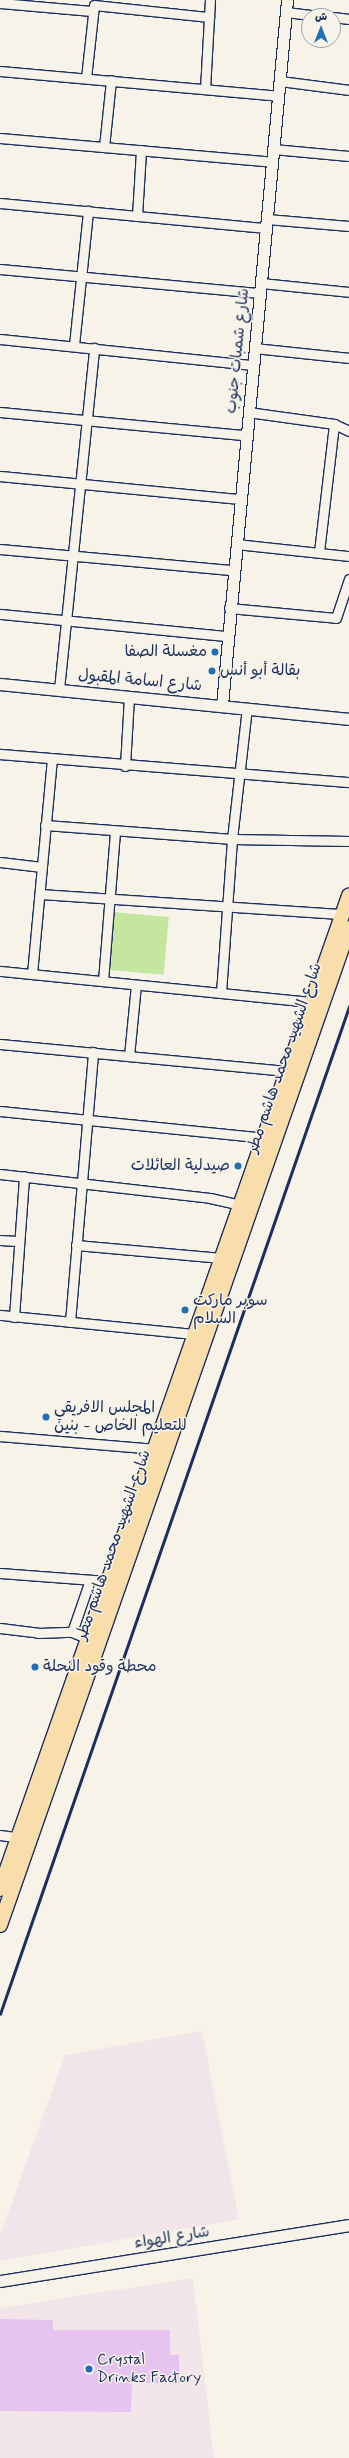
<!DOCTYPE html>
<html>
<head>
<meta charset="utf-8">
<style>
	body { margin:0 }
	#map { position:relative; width:349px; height:2458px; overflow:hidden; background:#f7f3e8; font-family:Mynerve,"Playpen Sans Arabic",sans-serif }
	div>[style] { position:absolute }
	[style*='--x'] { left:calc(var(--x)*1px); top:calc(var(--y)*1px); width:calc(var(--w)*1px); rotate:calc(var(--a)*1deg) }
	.built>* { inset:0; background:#f2e5ea }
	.green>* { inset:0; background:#c5e69e; transform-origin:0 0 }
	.building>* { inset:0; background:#e7c4ef }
	.roads { filter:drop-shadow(1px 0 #1b2f5e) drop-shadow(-1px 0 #1b2f5e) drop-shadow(0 1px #1b2f5e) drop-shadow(0 -1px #1b2f5e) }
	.minor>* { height:9px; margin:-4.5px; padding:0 4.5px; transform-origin:4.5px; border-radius:4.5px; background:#f7f3e8 }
	.tertiary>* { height:11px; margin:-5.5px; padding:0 5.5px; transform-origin:5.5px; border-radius:5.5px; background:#f7f3e8 }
	.primary>* { height:14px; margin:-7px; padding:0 7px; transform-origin:7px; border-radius:7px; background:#f9deab }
	.rail>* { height:2.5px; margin:-1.25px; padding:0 1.25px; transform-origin:1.25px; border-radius:1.25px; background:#1b2f5e }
	.dots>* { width:11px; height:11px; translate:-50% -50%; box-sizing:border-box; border:2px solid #f7f3e8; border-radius:50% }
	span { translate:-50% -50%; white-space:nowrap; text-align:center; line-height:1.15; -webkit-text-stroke:3px #f7f3e8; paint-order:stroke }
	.street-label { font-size:16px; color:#1b2f5e }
	.poi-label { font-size:16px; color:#1b2f5e }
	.right { translate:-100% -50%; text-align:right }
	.left { translate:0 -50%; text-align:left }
	.north { position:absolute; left:301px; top:8px; width:40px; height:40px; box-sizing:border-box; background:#f7f3e8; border:1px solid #9fa5b1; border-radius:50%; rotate:0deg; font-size:11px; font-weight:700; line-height:16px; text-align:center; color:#1b2f5e }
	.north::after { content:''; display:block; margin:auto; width:14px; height:18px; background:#1f6fb2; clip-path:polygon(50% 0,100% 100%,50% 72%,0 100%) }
</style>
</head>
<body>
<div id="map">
	<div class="built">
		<i style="clip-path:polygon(202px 2031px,239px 2219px,0 2261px,0 2236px,65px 2055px)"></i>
		<i style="clip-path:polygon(193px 2278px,214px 2458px,0 2458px,0 2308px)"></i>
	</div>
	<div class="green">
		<i style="left:113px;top:912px;width:56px;height:58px;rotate:5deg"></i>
	</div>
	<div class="building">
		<i style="clip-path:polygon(0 2319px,53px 2320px,53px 2330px,170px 2330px,170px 2355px,179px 2355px,179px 2383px,132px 2383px,131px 2412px,0 2411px)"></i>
	</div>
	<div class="roads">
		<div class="minor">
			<i style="--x:0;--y:3;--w:92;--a:5"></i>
			<i style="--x:94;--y:5;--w:116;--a:6"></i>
			<i style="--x:286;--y:12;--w:35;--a:7"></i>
			<i style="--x:333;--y:17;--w:16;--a:7"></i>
			<i style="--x:0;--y:71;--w:279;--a:5.1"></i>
			<i style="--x:86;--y:78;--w:72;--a:-83.7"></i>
			<i style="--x:280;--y:81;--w:70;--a:7.4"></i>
			<i style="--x:205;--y:89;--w:89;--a:-86.8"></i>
			<i style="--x:0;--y:138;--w:273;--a:5"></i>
			<i style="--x:104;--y:147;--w:67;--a:-84"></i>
			<i style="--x:273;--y:149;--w:76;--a:5.3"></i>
			<i style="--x:0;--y:203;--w:267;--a:5.4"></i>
			<i style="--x:137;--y:216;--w:66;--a:-86.5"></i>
			<i style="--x:267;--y:219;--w:82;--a:4.9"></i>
			<i style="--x:0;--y:269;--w:261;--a:5.3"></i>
			<i style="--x:261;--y:283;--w:88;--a:5.8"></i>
			<i style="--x:0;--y:339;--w:254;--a:5.9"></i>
			<i style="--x:74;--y:345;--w:135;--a:-84"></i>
			<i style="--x:254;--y:348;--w:96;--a:6"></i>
			<i style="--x:0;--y:412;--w:246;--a:5.4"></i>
			<i style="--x:248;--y:412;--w:87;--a:7.9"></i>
			<i style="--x:334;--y:424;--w:17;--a:25"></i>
			<i style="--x:0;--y:476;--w:242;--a:5.5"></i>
			<i style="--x:236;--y:544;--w:114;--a:6.1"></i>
			<i style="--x:0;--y:549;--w:234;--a:5.2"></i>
			<i style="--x:319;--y:552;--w:129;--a:-83.3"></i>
			<i style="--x:229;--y:608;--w:107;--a:5.3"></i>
			<i style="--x:336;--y:618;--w:41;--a:-71.6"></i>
			<i style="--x:0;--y:614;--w:227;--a:5.6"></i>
			<i style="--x:59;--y:689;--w:343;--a:-84.1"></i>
			<i style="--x:0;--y:754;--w:350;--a:4.6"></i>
			<i style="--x:125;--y:766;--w:70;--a:-86.7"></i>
			<i style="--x:45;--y:825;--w:188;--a:4.3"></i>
			<i style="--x:232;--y:839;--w:117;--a:1"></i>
			<i style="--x:0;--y:862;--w:42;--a:6.8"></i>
			<i style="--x:40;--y:894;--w:304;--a:3.8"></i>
			<i style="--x:0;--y:971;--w:313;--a:5.7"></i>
			<i style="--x:32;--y:974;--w:216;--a:-84.7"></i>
			<i style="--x:103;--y:981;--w:149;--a:-85.4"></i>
			<i style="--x:221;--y:993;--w:154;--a:-85.9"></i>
			<i style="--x:232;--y:839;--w:132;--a:-83.5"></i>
			<i style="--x:0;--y:1044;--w:288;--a:5.4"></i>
			<i style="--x:129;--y:1056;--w:71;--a:-84.4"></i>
			<i style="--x:0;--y:1111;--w:265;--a:5.8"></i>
			<i style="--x:0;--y:1174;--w:211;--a:6.5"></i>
			<i style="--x:210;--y:1198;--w:31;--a:13"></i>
			<i style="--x:0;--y:1240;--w:17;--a:3"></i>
			<i style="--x:76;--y:1245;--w:146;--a:5.1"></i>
			<i style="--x:0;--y:1315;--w:195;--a:5.6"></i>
			<i style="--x:14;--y:1317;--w:141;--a:-85.9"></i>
			<i style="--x:70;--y:1322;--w:271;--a:-85.1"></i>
			<i style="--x:0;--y:1436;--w:155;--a:4.8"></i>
			<i style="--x:0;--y:1573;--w:107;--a:4.3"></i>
			<i style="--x:0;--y:1628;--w:38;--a:7"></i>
			<i style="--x:38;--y:1633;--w:34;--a:-2"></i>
			<i style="--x:72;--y:1632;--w:22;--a:22"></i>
			<i style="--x:72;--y:1632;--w:55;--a:-70.9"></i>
			<i style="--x:0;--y:1835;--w:22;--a:8"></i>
		</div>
		<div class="tertiary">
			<i style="--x:0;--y:684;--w:351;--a:5.7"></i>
			<i style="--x:222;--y:705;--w:708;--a:-84.73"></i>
			<i style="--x:0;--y:2281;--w:353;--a:-9.1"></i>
		</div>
		<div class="primary">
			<i style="--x:0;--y:1889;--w:1053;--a:-70.64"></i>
			<i style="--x:0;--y:1925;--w:1056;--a:-70.71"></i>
		</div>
	</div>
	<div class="rail">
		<i style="--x:0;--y:2014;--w:1066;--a:-70.89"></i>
	</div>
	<div class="dots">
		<i style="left:215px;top:652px;background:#1f6fb2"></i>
		<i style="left:212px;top:671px;background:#1f6fb2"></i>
		<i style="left:238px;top:1166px;background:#1f6fb2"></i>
		<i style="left:185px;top:1310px;background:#1f6fb2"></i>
		<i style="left:46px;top:1417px;background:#1f6fb2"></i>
		<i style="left:35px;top:1667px;background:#1f6fb2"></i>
		<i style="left:89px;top:2369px;background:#1f6fb2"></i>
	</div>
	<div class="street-label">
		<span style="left:238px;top:351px;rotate:-84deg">شارع شمبات جنوب</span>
		<span style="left:140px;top:681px;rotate:5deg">شارع اسامة المقبول</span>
		<span style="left:285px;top:1058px;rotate:-71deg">شارع الشهيد محمد هاشم مطر</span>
		<span style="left:114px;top:1545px;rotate:-71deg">شارع الشهيد محمد هاشم مطر</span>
		<span style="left:172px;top:2238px;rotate:-9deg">شارع الهواء</span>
	</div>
	<div class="poi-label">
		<span class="right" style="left:207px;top:652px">مغسلة الصفا</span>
		<span class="left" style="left:220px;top:671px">بقالة أبو أنس</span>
		<span class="right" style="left:230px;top:1166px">صيدلية العائلات</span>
		<span class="left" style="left:193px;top:1310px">سوبر ماركت<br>السلام</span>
		<span class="left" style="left:54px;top:1417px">المجلس الافريقي<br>للتعليم الخاص - بنين</span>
		<span class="left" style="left:43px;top:1667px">محطة وقود النحلة</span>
		<span class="left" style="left:97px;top:2369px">Crystal<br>Drinks Factory</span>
	</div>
	<div class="north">ش</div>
</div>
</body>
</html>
